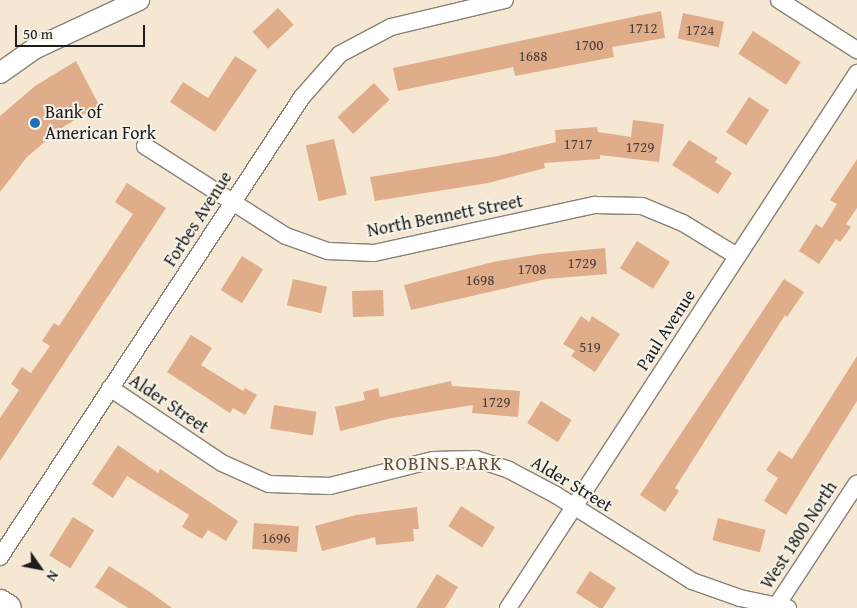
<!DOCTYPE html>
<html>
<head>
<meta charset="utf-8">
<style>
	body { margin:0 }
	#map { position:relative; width:857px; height:608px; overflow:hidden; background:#f5e7d2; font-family:"Gentium Book Plus",serif }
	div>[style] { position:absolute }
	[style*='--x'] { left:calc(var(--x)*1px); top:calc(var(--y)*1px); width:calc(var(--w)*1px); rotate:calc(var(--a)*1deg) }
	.building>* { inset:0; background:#e0ad8b; transform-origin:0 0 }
	.roads { filter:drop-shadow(1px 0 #888277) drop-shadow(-1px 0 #888277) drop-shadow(0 1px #888277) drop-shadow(0 -1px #888277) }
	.minor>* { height:16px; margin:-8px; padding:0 8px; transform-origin:8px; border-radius:8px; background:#fff }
	.tertiary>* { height:20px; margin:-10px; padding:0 10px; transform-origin:10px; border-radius:10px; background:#fff }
	.primary>* { height:26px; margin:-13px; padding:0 13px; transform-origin:13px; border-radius:13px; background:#fff }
	.dots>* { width:14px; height:14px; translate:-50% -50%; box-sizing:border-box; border:2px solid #f7f3e8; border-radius:50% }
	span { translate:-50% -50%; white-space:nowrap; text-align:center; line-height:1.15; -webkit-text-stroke:4px #f7f3e8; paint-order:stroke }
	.number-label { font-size:15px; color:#4d4038 }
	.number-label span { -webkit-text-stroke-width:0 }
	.poi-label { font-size:18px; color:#1c1c1c }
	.left { translate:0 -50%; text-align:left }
	.street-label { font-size:18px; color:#1c1c1c }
	.neighbourhood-label { font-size:19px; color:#614f43; letter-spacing:1px }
	.north { position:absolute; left:15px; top:543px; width:50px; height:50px; -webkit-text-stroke:4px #f7f3e8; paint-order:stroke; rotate:123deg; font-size:14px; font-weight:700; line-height:20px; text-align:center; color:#1c1c1c }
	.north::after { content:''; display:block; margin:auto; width:18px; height:22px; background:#1c1c1c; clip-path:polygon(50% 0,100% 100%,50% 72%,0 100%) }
	.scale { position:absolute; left:15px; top:25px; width:130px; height:22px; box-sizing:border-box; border:2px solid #1c1c1c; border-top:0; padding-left:6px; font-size:15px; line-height:18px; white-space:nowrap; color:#1c1c1c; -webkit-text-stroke:4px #f7f3e8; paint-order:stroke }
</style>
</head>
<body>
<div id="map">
	<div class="building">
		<i style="left:278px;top:8px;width:23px;height:35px;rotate:47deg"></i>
		<i style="clip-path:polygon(661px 11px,665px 38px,612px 47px,614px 57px,515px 76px,513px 67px,398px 91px,393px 68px)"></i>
		<i style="left:683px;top:13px;width:42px;height:26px;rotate:12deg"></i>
		<i style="left:753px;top:31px;width:57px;height:27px;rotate:33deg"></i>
		<i style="clip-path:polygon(235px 56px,257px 70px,215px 132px,170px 102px,183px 82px,208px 98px)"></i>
		<i style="clip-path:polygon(76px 61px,99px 105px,60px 129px,27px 157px,0 192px,0 116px,35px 86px)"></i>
		<i style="left:374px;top:83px;width:23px;height:50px;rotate:47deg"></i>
		<i style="left:749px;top:97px;width:24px;height:42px;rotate:33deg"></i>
		<i style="clip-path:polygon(633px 120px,664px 124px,659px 162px,600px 155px,600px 159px,544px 163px,545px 168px,488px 183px,375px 201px,370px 177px,498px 156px,556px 142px,555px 130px,597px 127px,598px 132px,631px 137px)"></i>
		<i style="left:334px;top:139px;width:57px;height:29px;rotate:77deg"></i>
		<i style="clip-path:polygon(689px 140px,718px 158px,715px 162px,732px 173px,718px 194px,672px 165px)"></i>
		<i style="clip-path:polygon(857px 159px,857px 208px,846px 224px,851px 227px,840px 242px,836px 239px,819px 264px,799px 251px,816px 224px,822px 228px,837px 204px,830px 200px)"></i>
		<i style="clip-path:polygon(127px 183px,166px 208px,0 461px,0 418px,19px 390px,11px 384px,22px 367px,31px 373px,50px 346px,42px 341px,54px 323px,59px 326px,133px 214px,115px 202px)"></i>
		<i style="left:637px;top:241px;width:39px;height:32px;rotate:32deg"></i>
		<i style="clip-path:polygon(605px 248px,607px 274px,546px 279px,411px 310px,404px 285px,493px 262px,540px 254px)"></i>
		<i style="left:242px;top:256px;width:25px;height:40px;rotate:32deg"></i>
		<i style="left:293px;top:279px;width:35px;height:27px;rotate:13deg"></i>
		<i style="clip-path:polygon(784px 279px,804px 292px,787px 317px,785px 315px,675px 488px,679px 491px,665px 512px,640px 495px)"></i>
		<i style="left:383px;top:290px;width:26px;height:31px;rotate:88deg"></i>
		<i style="clip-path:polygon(581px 316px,589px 322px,592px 316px,620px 334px,595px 372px,571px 356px,575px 351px,563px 344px)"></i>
		<i style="clip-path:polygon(191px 335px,212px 348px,201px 365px,243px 391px,245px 388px,257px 395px,245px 415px,233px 408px,230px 413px,167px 372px)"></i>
		<i style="clip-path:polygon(857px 356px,857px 401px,786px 515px,764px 501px,778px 478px,766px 470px,779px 451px,792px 459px)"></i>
		<i style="clip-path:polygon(451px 381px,452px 386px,520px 391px,518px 417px,472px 413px,473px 405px,392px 418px,340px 431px,335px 407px,365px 400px,363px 392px,378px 388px,380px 397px)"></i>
		<i style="left:541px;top:401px;width:36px;height:26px;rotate:32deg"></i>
		<i style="left:274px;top:405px;width:43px;height:24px;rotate:9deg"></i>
		<i style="clip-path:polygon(118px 445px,158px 473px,160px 469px,238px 521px,226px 541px,208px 530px,202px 539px,182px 527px,189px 515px,127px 476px,113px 498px,92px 484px)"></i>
		<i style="left:461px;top:506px;width:40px;height:24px;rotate:32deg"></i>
		<i style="clip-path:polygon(417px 507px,419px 529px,413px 529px,414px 541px,376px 545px,375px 537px,322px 551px,315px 526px,356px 515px)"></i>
		<i style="left:73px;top:517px;width:25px;height:45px;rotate:32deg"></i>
		<i style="left:718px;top:518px;width:49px;height:23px;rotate:14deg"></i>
		<i style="left:254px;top:523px;width:45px;height:26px;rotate:4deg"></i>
		<i style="clip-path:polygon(109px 566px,150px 592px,172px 608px,128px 608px,95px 587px)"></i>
		<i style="left:590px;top:571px;width:31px;height:26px;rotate:33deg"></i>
		<i style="clip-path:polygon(437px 574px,458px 587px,445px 608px,416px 608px)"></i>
	</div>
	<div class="roads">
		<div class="minor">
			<i style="--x:779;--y:0;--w:93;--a:32.7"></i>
			<i style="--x:145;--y:146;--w:167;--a:32.6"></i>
			<i style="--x:286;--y:236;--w:45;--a:19.7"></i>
			<i style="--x:328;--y:251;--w:46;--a:2.5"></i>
			<i style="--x:374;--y:253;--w:226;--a:-12.3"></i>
			<i style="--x:595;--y:205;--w:47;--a:1.2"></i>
			<i style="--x:642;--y:206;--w:44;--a:22.5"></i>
			<i style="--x:683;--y:223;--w:63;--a:31.4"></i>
			<i style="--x:110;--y:388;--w:135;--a:33.8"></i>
			<i style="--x:222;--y:463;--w:51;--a:24.1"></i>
			<i style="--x:269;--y:484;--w:61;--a:1.9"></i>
			<i style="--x:330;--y:486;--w:106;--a:-14.2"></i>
			<i style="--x:433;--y:460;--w:43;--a:-1.3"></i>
			<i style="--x:476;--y:459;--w:35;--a:18"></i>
			<i style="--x:509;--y:470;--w:53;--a:28"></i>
			<i style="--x:556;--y:495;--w:161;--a:32.3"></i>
			<i style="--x:692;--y:581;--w:51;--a:19.5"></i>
			<i style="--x:740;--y:598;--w:49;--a:11.8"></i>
			<i style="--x:0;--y:557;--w:550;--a:-56.71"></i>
			<i style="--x:302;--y:97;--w:57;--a:-48.5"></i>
			<i style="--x:340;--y:54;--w:58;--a:-27.9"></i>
			<i style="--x:391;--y:27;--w:117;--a:-13.3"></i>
			<i style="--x:508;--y:608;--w:639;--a:-56.88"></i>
			<i style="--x:775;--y:608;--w:149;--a:-56.7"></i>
		</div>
		<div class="tertiary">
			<i style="--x:0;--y:73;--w:42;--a:-35.2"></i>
			<i style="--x:34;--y:49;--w:116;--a:-25"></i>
		</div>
		<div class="primary">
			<i style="--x:0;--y:603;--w:9;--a:32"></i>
		</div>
	</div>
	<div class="dots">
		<i style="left:35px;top:123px;background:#1f6fb2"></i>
	</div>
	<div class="number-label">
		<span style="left:643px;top:28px">1712</span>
		<span style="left:700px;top:30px">1724</span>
		<span style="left:589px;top:45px">1700</span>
		<span style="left:533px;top:56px">1688</span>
		<span style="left:578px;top:144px">1717</span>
		<span style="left:640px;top:147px">1729</span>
		<span style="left:582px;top:263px">1729</span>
		<span style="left:532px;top:269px">1708</span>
		<span style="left:480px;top:280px">1698</span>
		<span style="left:590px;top:347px">519</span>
		<span style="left:496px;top:402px">1729</span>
		<span style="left:276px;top:538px">1696</span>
	</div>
	<div class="poi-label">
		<span class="left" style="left:45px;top:123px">Bank of<br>American Fork</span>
	</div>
	<div class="street-label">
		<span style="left:445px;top:216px;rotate:-11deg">North Bennett Street</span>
		<span style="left:198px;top:219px;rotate:-57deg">Forbes Avenue</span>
		<span style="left:666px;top:330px;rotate:-57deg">Paul Avenue</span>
		<span style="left:169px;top:404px;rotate:34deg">Alder Street</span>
		<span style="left:572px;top:484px;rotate:31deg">Alder Street</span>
		<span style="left:799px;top:535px;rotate:-57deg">West 1800 North</span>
	</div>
	<div class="neighbourhood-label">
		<span style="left:443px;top:464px">ROBINS PARK</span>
	</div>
	<div class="north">N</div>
	<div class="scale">50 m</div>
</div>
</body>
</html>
